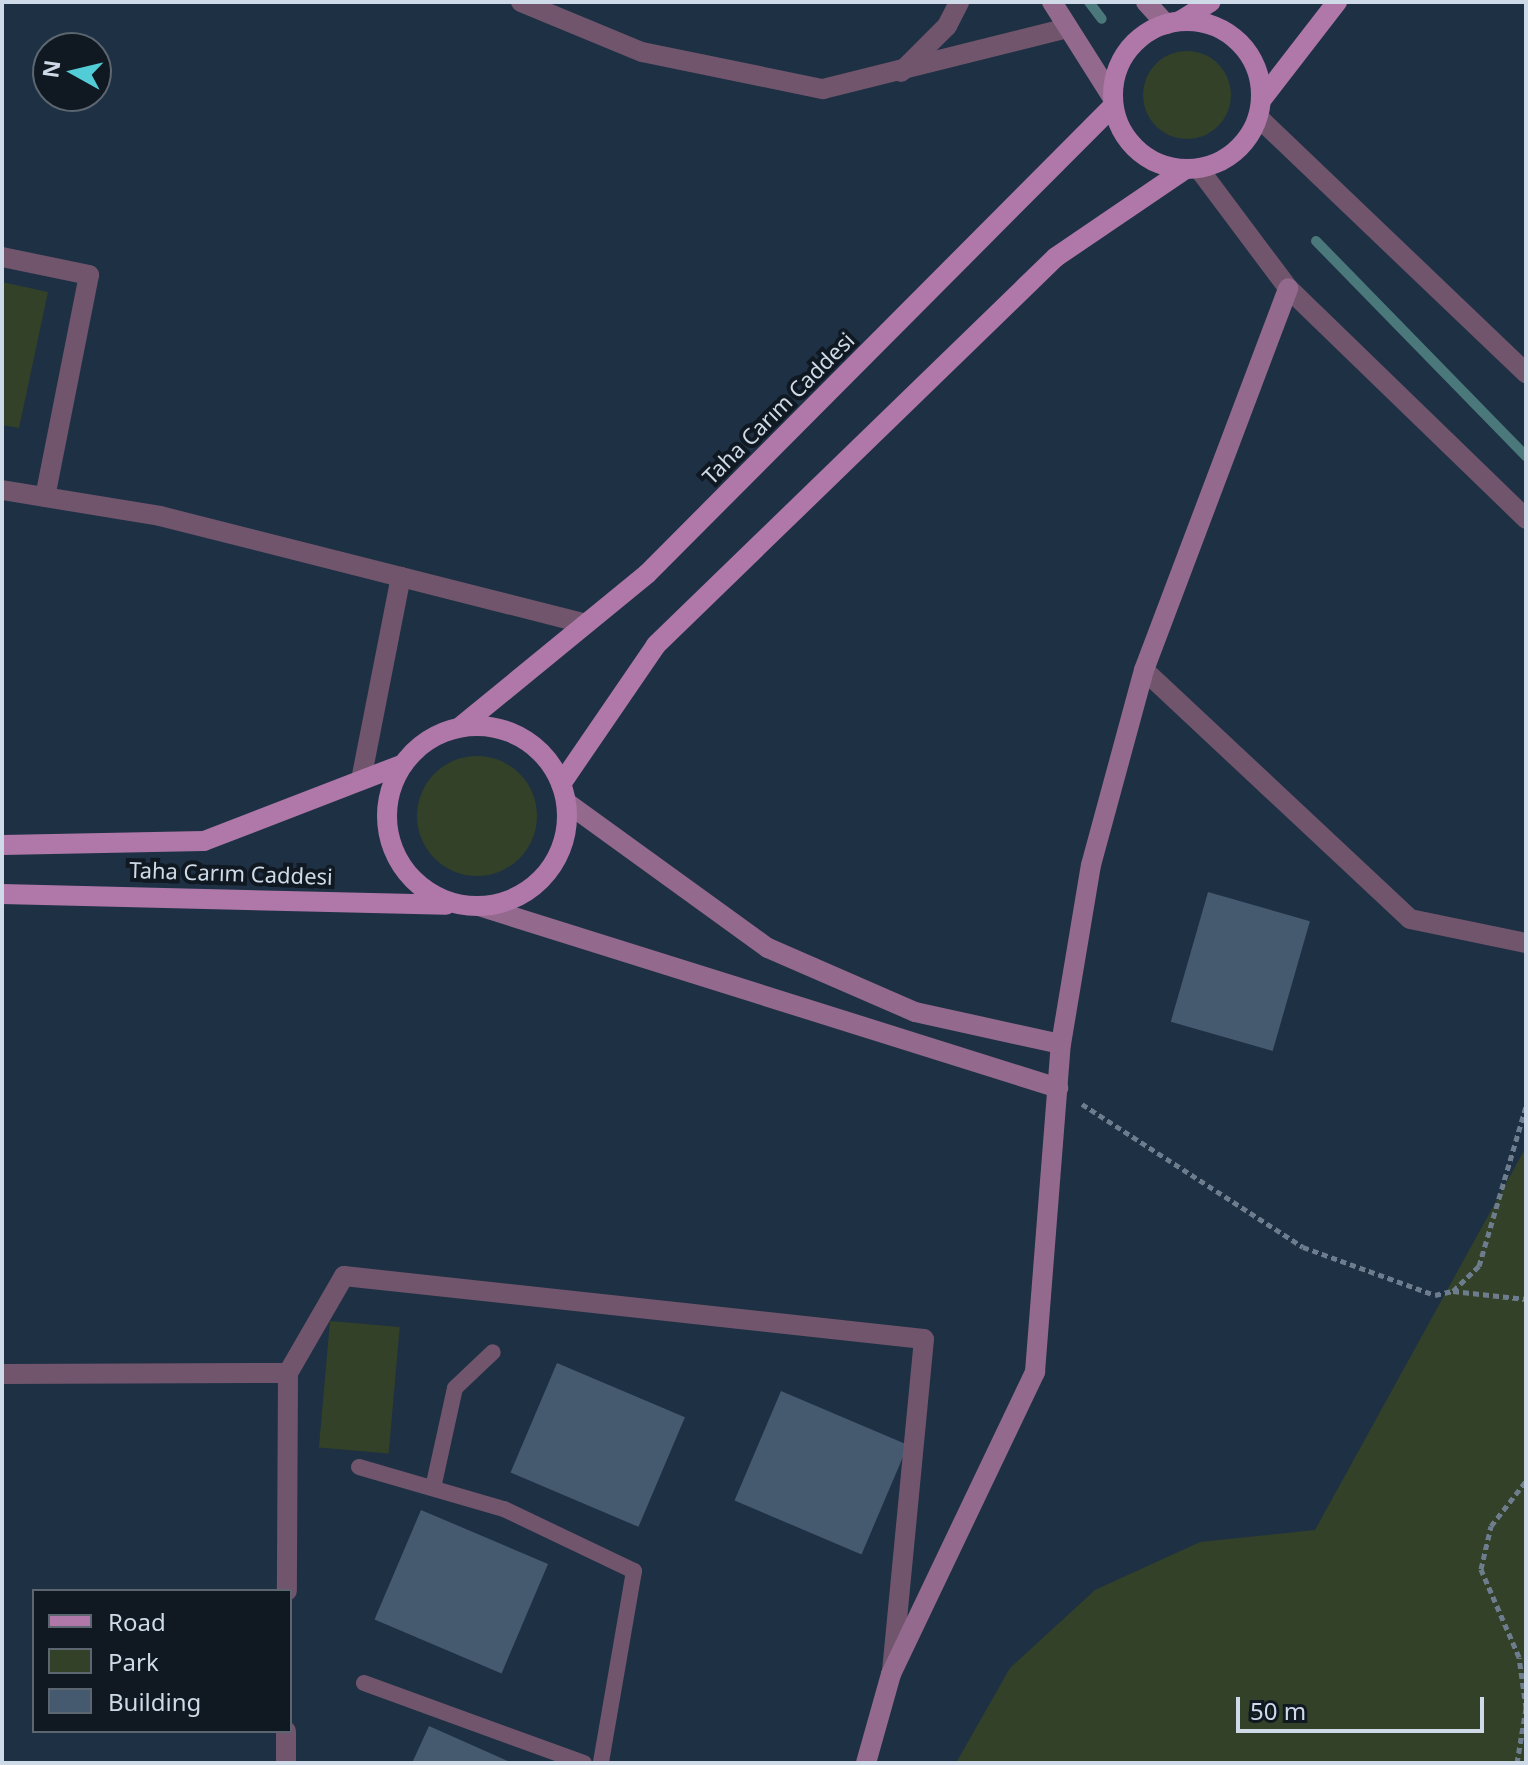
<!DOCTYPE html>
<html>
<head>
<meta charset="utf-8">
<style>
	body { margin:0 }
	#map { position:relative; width:1528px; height:1765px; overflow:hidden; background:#1e3044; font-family:"Noto Sans",sans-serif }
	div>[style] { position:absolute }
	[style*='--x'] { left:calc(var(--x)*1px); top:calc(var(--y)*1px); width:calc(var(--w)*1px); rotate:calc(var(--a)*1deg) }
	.green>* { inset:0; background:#334128; transform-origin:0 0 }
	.round { border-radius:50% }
	.stream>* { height:10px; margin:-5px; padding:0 5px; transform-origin:5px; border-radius:5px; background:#4a787b }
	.building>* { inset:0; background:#45596f; transform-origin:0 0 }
	.path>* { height:5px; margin-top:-2.5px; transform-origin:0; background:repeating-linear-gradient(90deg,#6e7d8e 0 6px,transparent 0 10px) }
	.lane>* { height:16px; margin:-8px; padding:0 8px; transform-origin:8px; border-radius:8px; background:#70556c }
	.street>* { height:20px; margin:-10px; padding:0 10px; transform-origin:10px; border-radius:10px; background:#70556c }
	.secondary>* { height:20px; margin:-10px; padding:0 10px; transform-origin:10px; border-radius:10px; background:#94698e }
	.primary>* { height:20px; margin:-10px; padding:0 10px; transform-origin:10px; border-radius:10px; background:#af78a8 }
	.primary>.ring { margin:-10px; padding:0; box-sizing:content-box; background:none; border:20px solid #af78a8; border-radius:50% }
	span { translate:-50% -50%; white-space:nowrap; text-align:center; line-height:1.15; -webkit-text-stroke:8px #101821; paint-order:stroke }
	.street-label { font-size:22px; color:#cedae7 }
	.frame { position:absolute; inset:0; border:4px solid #cedae7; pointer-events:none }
	.legend { position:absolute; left:32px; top:1589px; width:260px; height:144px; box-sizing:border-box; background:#101821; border:2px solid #5c6670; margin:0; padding:10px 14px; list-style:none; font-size:24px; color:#cedae7 }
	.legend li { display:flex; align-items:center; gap:16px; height:40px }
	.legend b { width:40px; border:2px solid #5c6670 }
	.north { position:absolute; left:32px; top:32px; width:80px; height:80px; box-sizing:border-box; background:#101821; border:2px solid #5c6670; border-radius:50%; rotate:278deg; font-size:22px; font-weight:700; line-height:32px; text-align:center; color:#cedae7 }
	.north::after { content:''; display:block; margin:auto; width:28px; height:36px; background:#52ccd6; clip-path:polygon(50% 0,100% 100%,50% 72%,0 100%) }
	.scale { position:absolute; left:1236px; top:1697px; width:248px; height:36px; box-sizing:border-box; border:4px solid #cedae7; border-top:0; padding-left:10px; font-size:24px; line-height:28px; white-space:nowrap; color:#cedae7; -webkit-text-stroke:6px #101821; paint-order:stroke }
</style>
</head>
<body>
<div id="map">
	<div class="green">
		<i class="round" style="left:1143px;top:51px;width:88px;height:88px"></i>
		<i style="clip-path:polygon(2px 282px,48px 292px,19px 428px,2px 425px)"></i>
		<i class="round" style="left:417px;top:756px;width:120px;height:120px"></i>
		<i style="clip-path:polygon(1526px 1147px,1526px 1763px,956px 1763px,1010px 1668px,1095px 1590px,1200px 1542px,1315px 1530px)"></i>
		<i style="left:330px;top:1321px;width:70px;height:127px;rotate:5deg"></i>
	</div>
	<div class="stream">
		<i style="--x:1089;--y:2;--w:21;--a:53"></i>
		<i style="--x:1316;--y:241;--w:301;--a:45.7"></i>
	</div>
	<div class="building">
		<i style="left:1208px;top:892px;width:106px;height:135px;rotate:16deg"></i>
		<i style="left:557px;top:1363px;width:139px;height:119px;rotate:23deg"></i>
		<i style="left:781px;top:1391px;width:138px;height:119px;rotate:23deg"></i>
		<i style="left:421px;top:1510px;width:138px;height:119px;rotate:23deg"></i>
		<i style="clip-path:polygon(429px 1726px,512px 1763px,412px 1763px)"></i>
	</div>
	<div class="path">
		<i style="--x:1082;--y:1104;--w:263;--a:32.9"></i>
		<i style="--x:1303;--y:1247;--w:140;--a:20"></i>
		<i style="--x:1435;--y:1295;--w:18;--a:-13"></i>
		<i style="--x:1453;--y:1291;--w:36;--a:-44"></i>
		<i style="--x:1479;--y:1266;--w:167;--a:-73.6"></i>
		<i style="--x:1453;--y:1291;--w:73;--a:6.3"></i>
		<i style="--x:1517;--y:1763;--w:56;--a:-80.7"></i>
		<i style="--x:1526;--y:1708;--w:51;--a:-97.8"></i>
		<i style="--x:1519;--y:1657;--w:96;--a:-113.4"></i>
		<i style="--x:1481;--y:1569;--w:44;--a:-76.9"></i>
		<i style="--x:1491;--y:1526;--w:57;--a:-52.1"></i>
	</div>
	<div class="lane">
		<i style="--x:359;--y:1467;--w:151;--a:16.2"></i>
		<i style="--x:504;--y:1509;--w:144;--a:25.5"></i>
		<i style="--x:634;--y:1571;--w:195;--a:99.8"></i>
		<i style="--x:433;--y:1488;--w:102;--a:-77.6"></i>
		<i style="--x:455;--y:1388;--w:52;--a:-43.5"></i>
		<i style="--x:364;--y:1683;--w:234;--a:20"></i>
	</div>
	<div class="street">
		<i style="--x:521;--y:2;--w:131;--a:22.5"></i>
		<i style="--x:642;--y:52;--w:185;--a:11.6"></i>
		<i style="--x:823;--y:89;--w:252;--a:-14"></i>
		<i style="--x:901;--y:72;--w:65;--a:-45"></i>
		<i style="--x:947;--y:26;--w:27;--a:-63"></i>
		<i style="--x:1258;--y:117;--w:371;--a:43.7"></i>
		<i style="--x:1199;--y:169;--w:149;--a:53.2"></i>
		<i style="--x:1288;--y:288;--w:332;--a:44.1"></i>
		<i style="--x:2;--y:257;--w:89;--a:11.7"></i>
		<i style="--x:89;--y:275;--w:226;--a:101.2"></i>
		<i style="--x:2;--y:490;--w:160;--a:9.3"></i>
		<i style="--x:160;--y:516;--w:439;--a:14.2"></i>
		<i style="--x:1144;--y:670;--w:364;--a:43.1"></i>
		<i style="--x:1410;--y:919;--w:118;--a:11.7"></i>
		<i style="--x:361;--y:780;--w:207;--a:-78.9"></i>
		<i style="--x:288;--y:1373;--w:112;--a:-60"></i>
		<i style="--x:344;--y:1276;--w:583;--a:6.2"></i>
		<i style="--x:924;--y:1339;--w:333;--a:95.5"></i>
		<i style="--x:2;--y:1374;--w:286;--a:-0.2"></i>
		<i style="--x:288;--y:1373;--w:218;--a:90.3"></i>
		<i style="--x:286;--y:1763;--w:32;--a:-90"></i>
	</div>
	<div class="secondary">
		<i style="--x:1052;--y:2;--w:112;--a:57.7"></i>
		<i style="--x:1146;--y:2;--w:30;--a:48"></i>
		<i style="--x:566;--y:802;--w:249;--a:35.9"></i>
		<i style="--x:768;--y:948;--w:160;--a:23.5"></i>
		<i style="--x:915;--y:1012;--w:149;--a:12.4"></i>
		<i style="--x:482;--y:907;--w:604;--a:17.44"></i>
		<i style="--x:866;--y:1763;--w:92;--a:-74.3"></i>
		<i style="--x:891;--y:1674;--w:335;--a:-64.5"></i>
		<i style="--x:1035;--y:1372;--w:329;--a:-85.5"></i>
		<i style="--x:1061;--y:1044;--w:181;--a:-80.5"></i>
		<i style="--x:1091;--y:865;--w:202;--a:-74.8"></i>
		<i style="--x:1144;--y:670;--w:408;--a:-69.3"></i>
	</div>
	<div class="primary">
		<i class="ring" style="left:1113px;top:21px;width:128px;height:128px"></i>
		<i style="--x:1180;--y:21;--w:36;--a:-32"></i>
		<i style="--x:1262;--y:99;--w:123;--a:-52.3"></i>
		<i class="ring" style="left:387px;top:726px;width:160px;height:160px"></i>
		<i style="--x:460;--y:727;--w:242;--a:-39.3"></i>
		<i style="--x:647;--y:574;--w:660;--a:-45.12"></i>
		<i style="--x:561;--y:784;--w:168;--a:-55.6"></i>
		<i style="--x:656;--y:645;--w:557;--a:-44.13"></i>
		<i style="--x:1056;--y:257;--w:155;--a:-34.2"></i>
		<i style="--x:2;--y:845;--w:202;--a:-1.1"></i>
		<i style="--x:204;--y:841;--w:214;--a:-21.1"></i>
		<i style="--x:2;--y:894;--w:444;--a:1.4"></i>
	</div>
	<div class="street-label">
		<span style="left:778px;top:408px;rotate:-45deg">Taha Carım Caddesi</span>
		<span style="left:231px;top:873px;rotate:2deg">Taha Carım Caddesi</span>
	</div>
	<div class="frame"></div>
	<ul class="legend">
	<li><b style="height:10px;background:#af78a8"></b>Road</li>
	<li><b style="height:22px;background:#334128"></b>Park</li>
	<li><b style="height:22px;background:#45596f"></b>Building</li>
	</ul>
	<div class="north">N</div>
	<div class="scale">50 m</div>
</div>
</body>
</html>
